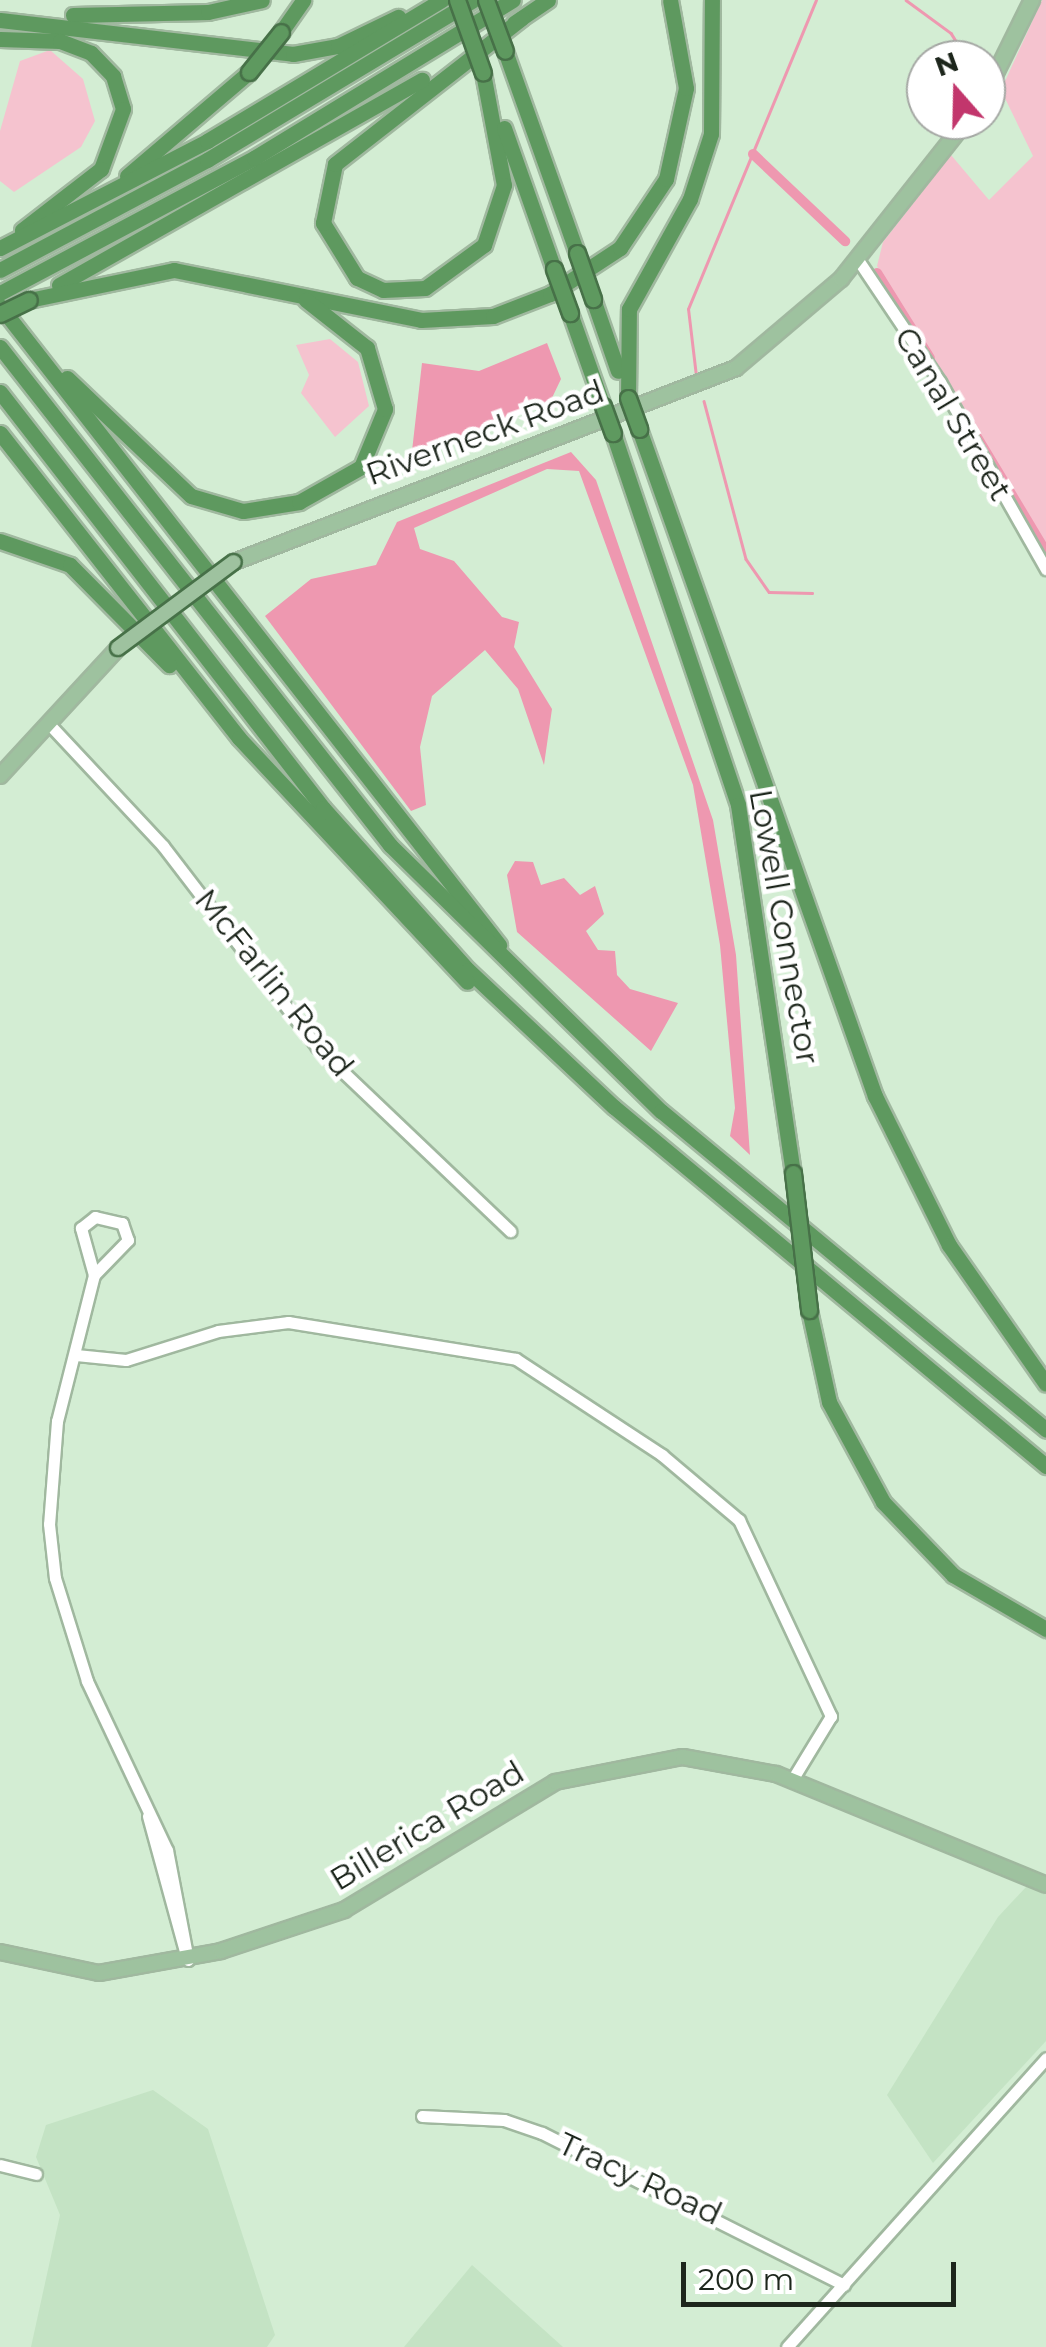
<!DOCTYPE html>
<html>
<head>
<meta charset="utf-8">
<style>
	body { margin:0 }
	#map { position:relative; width:1046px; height:2347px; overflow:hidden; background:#d3edd3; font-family:Montserrat,sans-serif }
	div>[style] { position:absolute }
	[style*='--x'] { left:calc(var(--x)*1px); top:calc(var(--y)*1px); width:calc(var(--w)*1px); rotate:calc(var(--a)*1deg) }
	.built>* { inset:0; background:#c4e3c4 }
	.green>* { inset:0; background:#f5c3cf }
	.water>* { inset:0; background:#ee98b0 }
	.stream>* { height:2.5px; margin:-1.25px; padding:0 1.25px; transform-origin:1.25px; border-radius:1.25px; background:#ee98b0 }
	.canal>* { height:10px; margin:-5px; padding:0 5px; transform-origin:5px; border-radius:5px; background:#ee98b0 }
	.roads { filter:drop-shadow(2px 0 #a0b89f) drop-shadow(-2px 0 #a0b89f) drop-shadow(0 2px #a0b89f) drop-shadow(0 -2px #a0b89f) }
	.minor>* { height:11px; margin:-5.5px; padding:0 5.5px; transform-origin:5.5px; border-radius:5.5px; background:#fff }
	.major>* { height:14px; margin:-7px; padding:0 7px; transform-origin:7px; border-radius:7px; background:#9ec29f }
	.highway>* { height:15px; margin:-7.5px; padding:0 7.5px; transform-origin:7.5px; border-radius:7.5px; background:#5e995f }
	.bridges { filter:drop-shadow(2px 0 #477148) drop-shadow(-2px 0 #477148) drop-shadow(0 2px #477148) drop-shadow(0 -2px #477148) }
	.major-bridge>* { height:14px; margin:-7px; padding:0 7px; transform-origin:7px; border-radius:7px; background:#9ec29f }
	.highway-bridge>* { height:15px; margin:-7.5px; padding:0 7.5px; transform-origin:7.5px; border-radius:7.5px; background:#5e995f }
	span { translate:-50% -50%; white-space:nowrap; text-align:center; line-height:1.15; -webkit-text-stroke:9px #fff; paint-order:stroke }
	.street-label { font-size:32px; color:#1d261c }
	.north { position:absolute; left:906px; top:40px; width:100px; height:100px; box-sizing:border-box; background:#fff; border:2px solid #a5a8a4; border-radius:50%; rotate:340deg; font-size:28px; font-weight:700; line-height:40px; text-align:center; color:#1d261c }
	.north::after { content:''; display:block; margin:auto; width:35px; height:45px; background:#c2366c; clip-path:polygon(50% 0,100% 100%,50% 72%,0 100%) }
	.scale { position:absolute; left:681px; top:2262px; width:275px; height:45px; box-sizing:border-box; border:5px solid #1d261c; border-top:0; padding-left:12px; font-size:30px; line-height:35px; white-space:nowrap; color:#1d261c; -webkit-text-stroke:8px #fff; paint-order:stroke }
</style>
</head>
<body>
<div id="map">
	<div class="built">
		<i style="clip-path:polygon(1027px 1886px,1046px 1895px,1046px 2041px,933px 2163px,887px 2095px,998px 1917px)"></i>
		<i style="clip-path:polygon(153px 2090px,208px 2129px,275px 2335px,267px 2347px,31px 2347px,60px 2215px,36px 2157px,46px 2125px)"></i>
		<i style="clip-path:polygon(472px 2265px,563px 2347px,404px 2347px)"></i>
	</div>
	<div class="green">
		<i style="clip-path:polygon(1042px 0,1046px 0,1046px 559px,877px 266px,883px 242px,951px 155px,989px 200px,1033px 156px,1001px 90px)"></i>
		<i style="clip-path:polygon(50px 50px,83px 79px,95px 121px,81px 147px,14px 192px,0 181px,0 131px,20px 61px)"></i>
		<i style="clip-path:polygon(330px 339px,358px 362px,369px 406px,335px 437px,301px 393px,309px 375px,296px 345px)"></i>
	</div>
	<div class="water">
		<i style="clip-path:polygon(547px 343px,561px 379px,551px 400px,432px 452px,412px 451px,422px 363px,479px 371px)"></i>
		<i style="clip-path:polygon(571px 452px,596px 480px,713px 820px,736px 955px,750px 1155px,730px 1136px,735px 1108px,720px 945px,693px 785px,579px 471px,547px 469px,414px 528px,420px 549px,454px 561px,502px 617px,519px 622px,514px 647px,552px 709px,544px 765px,518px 689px,485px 650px,432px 696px,420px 747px,426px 805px,411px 811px,265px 616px,311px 579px,376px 565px,397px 522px)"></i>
		<i style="clip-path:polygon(533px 862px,541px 885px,564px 878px,580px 895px,595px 886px,604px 914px,586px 931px,598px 950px,615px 951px,617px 975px,630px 989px,678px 1003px,651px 1051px,517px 932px,507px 875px,515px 861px)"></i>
	</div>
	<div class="stream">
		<i style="--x:906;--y:0;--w:56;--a:36.3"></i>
		<i style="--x:951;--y:33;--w:32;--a:58"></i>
		<i style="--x:696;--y:376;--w:67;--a:-96.8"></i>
		<i style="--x:688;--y:309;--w:334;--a:-67.5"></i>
		<i style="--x:704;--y:401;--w:163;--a:75.1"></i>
		<i style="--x:746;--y:559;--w:40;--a:55.1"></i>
		<i style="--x:769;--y:592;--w:43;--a:1.3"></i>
	</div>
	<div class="canal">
		<i style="--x:753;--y:154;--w:127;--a:43.4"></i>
		<i style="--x:877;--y:273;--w:100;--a:58.1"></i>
		<i style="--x:977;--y:437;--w:134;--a:59"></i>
	</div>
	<div class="roads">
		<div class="minor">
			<i style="--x:858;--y:260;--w:147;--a:56.1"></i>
			<i style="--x:940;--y:382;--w:215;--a:60.5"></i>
			<i style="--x:49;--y:724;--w:167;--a:46.9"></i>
			<i style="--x:163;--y:846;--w:253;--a:52.5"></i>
			<i style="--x:317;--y:1047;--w:267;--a:43.6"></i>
			<i style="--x:94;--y:1275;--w:49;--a:-105.5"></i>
			<i style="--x:81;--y:1228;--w:18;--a:-38"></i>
			<i style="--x:95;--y:1217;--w:28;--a:13"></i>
			<i style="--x:122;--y:1223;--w:18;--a:71"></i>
			<i style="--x:128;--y:1240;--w:49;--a:134.2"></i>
			<i style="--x:94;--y:1275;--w:151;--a:104.2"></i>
			<i style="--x:57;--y:1421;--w:103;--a:94.4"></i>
			<i style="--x:49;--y:1524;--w:54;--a:83.7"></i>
			<i style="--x:55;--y:1578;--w:108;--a:72.7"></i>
			<i style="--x:87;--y:1681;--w:187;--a:64.7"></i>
			<i style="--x:167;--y:1850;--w:112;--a:79.2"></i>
			<i style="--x:76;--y:1355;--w:50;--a:5.7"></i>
			<i style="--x:126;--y:1360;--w:96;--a:-17.5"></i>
			<i style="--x:218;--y:1331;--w:71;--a:-7.3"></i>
			<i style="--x:288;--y:1322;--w:231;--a:9.2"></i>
			<i style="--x:516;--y:1359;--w:175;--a:33.3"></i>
			<i style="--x:662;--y:1455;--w:101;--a:40.2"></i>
			<i style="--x:739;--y:1520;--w:217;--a:64.9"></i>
			<i style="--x:831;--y:1716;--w:75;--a:121.4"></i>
			<i style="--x:148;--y:1816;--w:148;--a:74.7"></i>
			<i style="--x:422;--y:2116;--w:82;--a:2.8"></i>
			<i style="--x:504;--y:2120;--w:40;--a:18.9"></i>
			<i style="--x:542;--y:2133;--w:338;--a:26.7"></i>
			<i style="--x:0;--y:2165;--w:37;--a:14"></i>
			<i style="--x:787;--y:2347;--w:388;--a:-48.1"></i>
		</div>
		<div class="major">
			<i style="--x:986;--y:93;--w:104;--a:-63.7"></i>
			<i style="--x:234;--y:562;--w:538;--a:-21.13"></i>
			<i style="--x:736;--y:368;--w:138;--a:-40.3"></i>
			<i style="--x:841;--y:279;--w:203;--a:-51.6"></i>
			<i style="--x:0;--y:776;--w:174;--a:-47.3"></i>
			<i style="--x:0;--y:1952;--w:101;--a:12"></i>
			<i style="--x:99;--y:1973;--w:124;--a:-10.2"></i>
			<i style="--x:221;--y:1951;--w:130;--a:-18.4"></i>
			<i style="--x:344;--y:1910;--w:247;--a:-31.2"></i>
			<i style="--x:555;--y:1782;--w:130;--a:-11.1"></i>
			<i style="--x:683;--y:1757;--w:95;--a:10.4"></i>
			<i style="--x:776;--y:1774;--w:292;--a:22.3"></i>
		</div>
		<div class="highway">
			<i style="--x:73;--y:15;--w:135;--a:-1.3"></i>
			<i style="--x:208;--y:12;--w:55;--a:-12.5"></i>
			<i style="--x:0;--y:20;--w:295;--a:6.6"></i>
			<i style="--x:293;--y:54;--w:46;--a:-10.1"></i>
			<i style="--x:338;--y:46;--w:67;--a:-25.8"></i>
			<i style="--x:514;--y:23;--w:41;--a:-34.1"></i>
			<i style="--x:281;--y:32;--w:39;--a:-55"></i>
			<i style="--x:0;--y:39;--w:60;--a:1.9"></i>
			<i style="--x:60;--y:41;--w:33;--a:21"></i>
			<i style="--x:91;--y:53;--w:32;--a:46"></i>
			<i style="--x:113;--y:76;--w:34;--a:73"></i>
			<i style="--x:123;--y:109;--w:64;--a:110.1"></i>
			<i style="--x:101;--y:169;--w:100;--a:142.3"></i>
			<i style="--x:505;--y:51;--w:214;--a:70.4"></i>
			<i style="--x:483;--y:73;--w:114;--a:79.4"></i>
			<i style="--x:504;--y:185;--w:63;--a:108.4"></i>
			<i style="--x:484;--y:245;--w:73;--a:143.9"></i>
			<i style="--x:425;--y:288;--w:42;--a:177.3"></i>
			<i style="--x:383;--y:290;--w:29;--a:-155"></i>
			<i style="--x:357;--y:278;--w:65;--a:-121.7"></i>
			<i style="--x:323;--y:223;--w:60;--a:-78.5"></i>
			<i style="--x:335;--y:164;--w:237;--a:-38"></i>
			<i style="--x:504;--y:128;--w:150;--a:70.5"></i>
			<i style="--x:127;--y:176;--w:160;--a:-40.4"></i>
			<i style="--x:0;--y:248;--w:233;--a:-27.3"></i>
			<i style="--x:207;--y:141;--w:274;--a:-31"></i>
			<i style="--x:0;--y:270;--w:234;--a:-28"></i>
			<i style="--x:207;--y:160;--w:310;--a:-31"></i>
			<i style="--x:59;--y:285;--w:417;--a:-29.5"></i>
			<i style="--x:0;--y:293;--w:288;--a:-28"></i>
			<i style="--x:254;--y:158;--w:303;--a:-31.4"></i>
			<i style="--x:593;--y:299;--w:76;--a:70.9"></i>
			<i style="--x:29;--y:300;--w:148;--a:-11.7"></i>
			<i style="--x:174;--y:270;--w:252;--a:11.4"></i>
			<i style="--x:421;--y:320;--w:72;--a:-3.2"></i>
			<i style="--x:493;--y:316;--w:61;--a:-21.1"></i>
			<i style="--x:550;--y:294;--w:84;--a:-33.3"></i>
			<i style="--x:620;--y:248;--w:83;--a:-56.3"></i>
			<i style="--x:666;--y:179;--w:93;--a:-77.6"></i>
			<i style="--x:686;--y:88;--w:89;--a:-100.3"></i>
			<i style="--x:0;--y:306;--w:811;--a:52.01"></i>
			<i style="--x:570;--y:313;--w:99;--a:70.5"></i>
			<i style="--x:0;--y:347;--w:633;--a:51.93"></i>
			<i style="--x:390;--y:845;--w:380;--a:44.5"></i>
			<i style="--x:661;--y:1111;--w:500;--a:39.6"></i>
			<i style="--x:67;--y:378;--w:171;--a:43.6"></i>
			<i style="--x:191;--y:496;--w:54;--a:16.1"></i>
			<i style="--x:243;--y:511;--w:57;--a:-9.1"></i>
			<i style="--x:299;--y:502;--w:71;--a:-29.4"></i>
			<i style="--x:361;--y:467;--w:63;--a:-67.5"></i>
			<i style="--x:385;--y:409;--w:64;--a:-106.4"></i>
			<i style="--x:367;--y:348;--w:78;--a:-141.8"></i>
			<i style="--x:0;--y:392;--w:527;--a:52.17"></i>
			<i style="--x:323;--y:808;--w:217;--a:48.2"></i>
			<i style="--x:468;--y:970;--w:200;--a:43.2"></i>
			<i style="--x:614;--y:1107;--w:562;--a:39.73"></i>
			<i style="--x:628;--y:398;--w:89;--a:-89.4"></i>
			<i style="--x:629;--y:309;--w:126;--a:-61"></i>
			<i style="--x:690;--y:199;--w:68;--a:-72.1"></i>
			<i style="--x:711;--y:134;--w:134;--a:-89.6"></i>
			<i style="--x:639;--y:429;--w:708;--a:70.52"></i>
			<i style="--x:875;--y:1096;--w:166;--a:63.6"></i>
			<i style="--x:949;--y:1245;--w:169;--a:55.1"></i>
			<i style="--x:0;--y:433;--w:387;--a:51.9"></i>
			<i style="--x:239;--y:738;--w:334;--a:46.9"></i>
			<i style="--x:613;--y:433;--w:392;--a:71.4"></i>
			<i style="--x:738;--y:805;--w:372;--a:81.5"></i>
			<i style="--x:0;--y:541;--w:74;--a:18.9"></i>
			<i style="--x:70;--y:565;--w:141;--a:45.3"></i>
			<i style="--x:809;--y:1310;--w:94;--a:77.7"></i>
			<i style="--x:829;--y:1402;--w:114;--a:61.6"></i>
			<i style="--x:883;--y:1502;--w:101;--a:46.2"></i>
			<i style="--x:953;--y:1575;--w:108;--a:30.1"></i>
		</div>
	</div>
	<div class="bridges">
		<div class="major-bridge">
			<i style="--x:118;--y:648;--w:144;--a:-36.6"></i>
		</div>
		<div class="highway-bridge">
			<i style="--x:457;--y:0;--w:77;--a:70.4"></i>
			<i style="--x:486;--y:0;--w:54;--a:69.6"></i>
			<i style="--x:249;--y:72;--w:51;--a:-51.3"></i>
			<i style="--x:577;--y:253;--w:49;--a:70.8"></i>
			<i style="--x:554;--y:269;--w:47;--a:70"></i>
			<i style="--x:0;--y:314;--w:32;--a:-26"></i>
			<i style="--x:628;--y:398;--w:33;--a:70"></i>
			<i style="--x:603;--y:406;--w:29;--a:70"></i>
			<i style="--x:793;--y:1173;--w:138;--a:83.3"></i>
		</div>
	</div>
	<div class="street-label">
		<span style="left:953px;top:414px;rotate:59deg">Canal Street</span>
		<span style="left:485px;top:433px;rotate:-20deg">Riverneck Road</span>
		<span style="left:784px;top:927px;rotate:80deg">Lowell Connector</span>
		<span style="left:274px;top:983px;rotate:51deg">McFarlin Road</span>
		<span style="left:427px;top:1826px;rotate:-31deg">Billerica Road</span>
		<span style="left:640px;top:2179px;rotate:25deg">Tracy Road</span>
	</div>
	<div class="north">N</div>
	<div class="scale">200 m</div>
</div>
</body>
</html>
